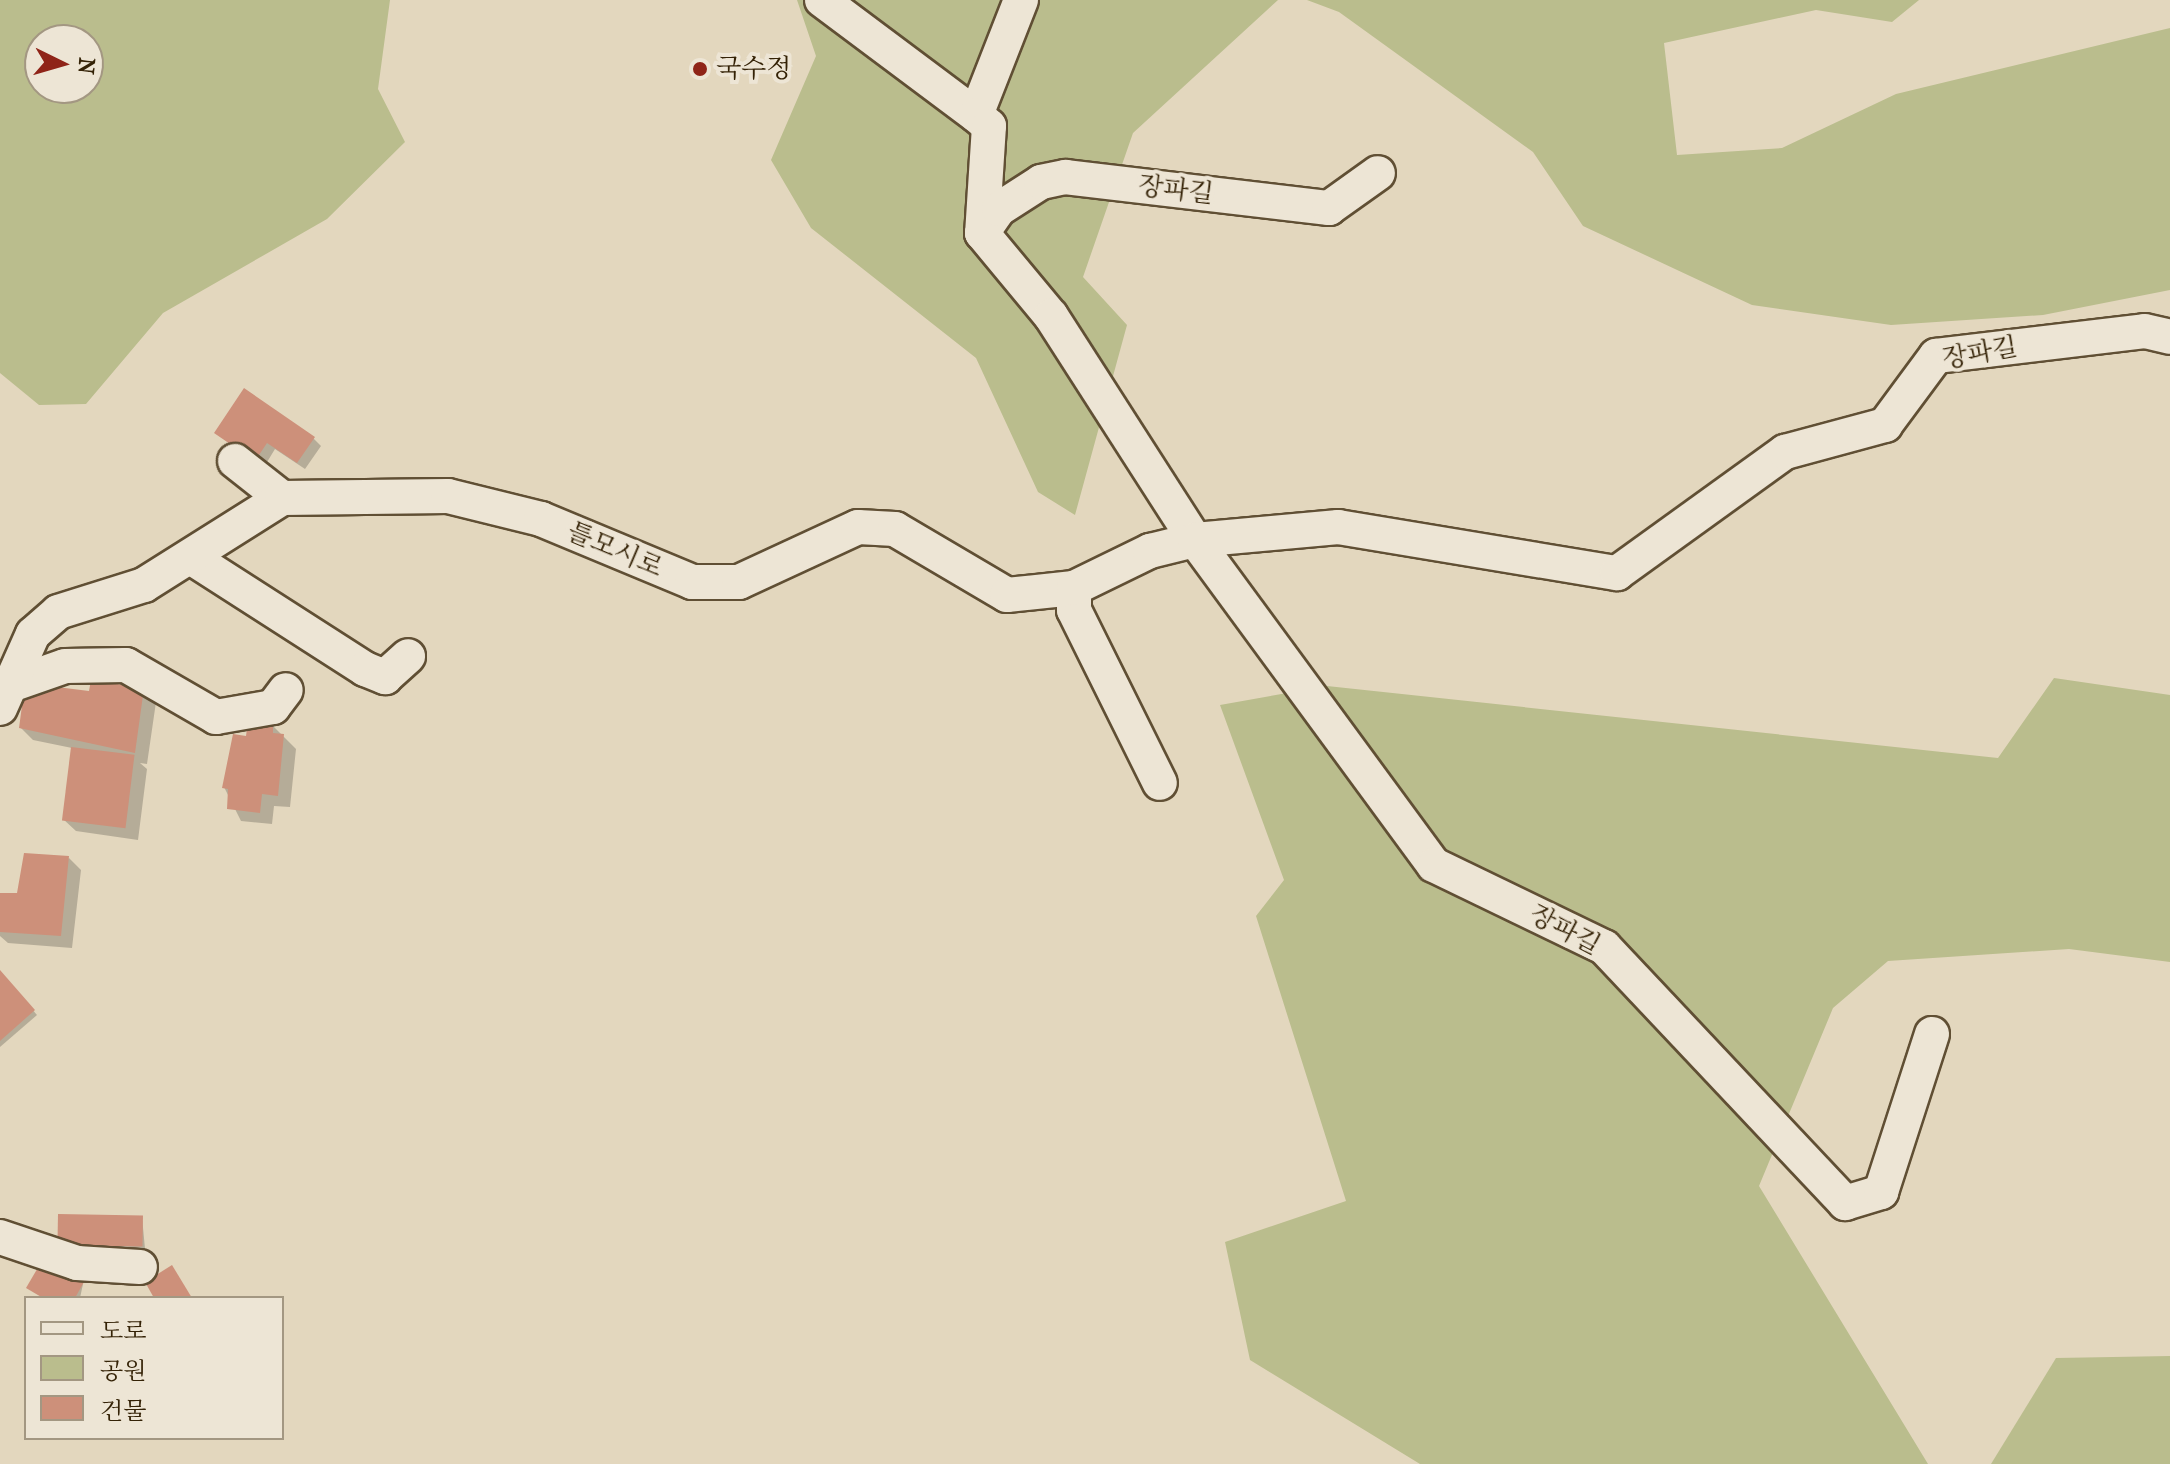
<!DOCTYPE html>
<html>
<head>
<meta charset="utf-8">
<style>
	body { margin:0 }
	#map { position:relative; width:2170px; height:1464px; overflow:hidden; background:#e3d7be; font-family:"IM FELL French Canon","Noto Serif KR",serif }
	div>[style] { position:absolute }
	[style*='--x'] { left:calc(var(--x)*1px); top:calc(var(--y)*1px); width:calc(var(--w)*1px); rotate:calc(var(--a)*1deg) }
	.green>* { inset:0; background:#babd8d }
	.shadow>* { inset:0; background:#0003 }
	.building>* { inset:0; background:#cd907a; transform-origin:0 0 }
	.roads { filter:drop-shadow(2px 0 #604f34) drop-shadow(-2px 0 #604f34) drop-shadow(0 2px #604f34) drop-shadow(0 -2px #604f34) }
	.minor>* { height:34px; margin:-17px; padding:0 17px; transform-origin:17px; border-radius:17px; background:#ede5d5 }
	.dots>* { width:22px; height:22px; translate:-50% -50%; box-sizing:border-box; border:4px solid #ede5d5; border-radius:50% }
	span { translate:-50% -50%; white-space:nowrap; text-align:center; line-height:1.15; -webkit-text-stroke:8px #ede5d5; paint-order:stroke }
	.poi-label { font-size:26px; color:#342206 }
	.left { translate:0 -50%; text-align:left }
	.street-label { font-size:26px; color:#342206 }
	.legend { position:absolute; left:24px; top:1296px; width:260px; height:144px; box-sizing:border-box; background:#ede5d5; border:2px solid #a39782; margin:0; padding:10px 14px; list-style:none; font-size:24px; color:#342206 }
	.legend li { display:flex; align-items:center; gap:16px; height:40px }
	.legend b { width:40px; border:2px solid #a39782 }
	.north { position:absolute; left:24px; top:24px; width:80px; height:80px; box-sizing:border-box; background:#ede5d5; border:2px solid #a39782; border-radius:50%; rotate:95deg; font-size:22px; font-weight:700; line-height:32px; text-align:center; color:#342206 }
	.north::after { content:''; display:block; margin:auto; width:28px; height:36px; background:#8f2418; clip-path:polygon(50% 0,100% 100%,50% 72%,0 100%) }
</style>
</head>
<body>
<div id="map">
	<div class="green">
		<i style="clip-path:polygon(evenodd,0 0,390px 0,378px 89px,405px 142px,327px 219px,163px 313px,86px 404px,39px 405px,0 373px,0 0,88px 40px,88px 88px,40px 88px,40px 40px,88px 40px)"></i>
		<i style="clip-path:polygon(797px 0,1278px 0,1133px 133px,1083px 277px,1127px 325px,1075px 515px,1038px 492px,976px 358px,811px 228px,771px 160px,816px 56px)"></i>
		<i style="clip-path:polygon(1307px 0,1919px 0,1892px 22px,1816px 10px,1664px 43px,1677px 155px,1782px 148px,1896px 94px,2170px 28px,2170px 290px,2043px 315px,1891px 325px,1752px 305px,1583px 226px,1533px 152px,1339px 12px)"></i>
		<i style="clip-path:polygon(2054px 678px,2170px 695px,2170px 962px,2069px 949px,1888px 961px,1833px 1008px,1759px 1186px,1928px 1464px,1420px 1464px,1250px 1360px,1225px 1242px,1346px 1201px,1256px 916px,1284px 880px,1220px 705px,1327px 686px,1998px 758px)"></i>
		<i style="clip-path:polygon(2170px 1356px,2170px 1464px,1991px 1464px,2056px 1358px)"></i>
	</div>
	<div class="shadow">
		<i style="clip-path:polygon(216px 433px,313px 438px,321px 446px,305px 469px,275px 449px,264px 467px)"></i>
		<i style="clip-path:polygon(143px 689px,156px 702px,147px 764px,140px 763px,147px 769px,138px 840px,76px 831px,63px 819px,72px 748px,33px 740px,21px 728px,90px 694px)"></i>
		<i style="clip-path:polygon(273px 726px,296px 749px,290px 807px,274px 806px,272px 824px,241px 821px,224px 787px,248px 738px)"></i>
		<i style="clip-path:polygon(69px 858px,81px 870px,72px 948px,8px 943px,0 936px,0 895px,19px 895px)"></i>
		<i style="clip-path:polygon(0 972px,37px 1015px,0 1047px)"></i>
		<i style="clip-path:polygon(142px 1217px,145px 1249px,63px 1248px)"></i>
		<i style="clip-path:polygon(83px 1284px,80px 1298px,43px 1298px)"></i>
	</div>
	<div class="building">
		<i style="clip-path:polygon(244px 388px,315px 437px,297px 463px,267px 443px,255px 461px,214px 433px)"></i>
		<i style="clip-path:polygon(91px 680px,144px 688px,135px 753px,19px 728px,25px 683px,89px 691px)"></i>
		<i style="clip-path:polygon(248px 721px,273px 724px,273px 733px,284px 734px,278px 796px,262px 794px,260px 813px,227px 809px,228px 789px,222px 788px,233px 734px,246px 736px)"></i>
		<i style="left:71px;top:747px;width:64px;height:74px;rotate:7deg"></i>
		<i style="clip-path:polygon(24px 853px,69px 856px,61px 936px,0 932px,0 893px,17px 893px)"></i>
		<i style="clip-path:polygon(0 970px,35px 1010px,0 1041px)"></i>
		<i style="left:58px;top:1214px;width:85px;height:31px;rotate:1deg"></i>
		<i style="clip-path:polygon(43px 1259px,84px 1282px,75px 1298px,43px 1298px,26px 1288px)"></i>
		<i style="clip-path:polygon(172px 1265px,192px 1298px,154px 1298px,145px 1282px)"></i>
	</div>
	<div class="roads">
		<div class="minor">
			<i style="--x:822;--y:0;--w:192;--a:36.8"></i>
			<i style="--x:1021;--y:0;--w:123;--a:111.4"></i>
			<i style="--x:976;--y:115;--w:17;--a:40"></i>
			<i style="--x:989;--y:126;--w:107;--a:93.7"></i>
			<i style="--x:982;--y:233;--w:108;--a:50.3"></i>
			<i style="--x:1051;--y:316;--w:266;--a:57.3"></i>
			<i style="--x:1195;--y:540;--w:403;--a:53.7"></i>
			<i style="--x:1434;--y:865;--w:189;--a:25.8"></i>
			<i style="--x:1604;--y:947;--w:352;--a:46.7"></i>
			<i style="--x:1845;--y:1203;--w:38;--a:-17"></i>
			<i style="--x:1881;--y:1192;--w:166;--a:-72.1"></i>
			<i style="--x:982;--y:233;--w:29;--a:-55"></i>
			<i style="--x:999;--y:209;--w:50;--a:-32.7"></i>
			<i style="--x:1041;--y:182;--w:25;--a:-12"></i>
			<i style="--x:1065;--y:177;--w:266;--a:6.7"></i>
			<i style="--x:1329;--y:208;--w:60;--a:-35.5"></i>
			<i style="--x:235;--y:461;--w:60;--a:38.2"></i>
			<i style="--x:192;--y:558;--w:206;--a:32.7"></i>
			<i style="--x:365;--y:669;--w:22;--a:22"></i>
			<i style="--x:385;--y:677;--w:31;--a:-42"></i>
			<i style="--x:1074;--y:588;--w:22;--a:90"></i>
			<i style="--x:1074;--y:610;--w:193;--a:63.6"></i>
			<i style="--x:8;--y:686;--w:60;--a:-19.3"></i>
			<i style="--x:65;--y:666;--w:61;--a:-0.9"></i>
			<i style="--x:126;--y:665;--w:104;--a:30"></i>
			<i style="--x:216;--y:717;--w:58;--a:-10"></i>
			<i style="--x:273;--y:707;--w:21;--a:-53"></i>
			<i style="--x:0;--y:708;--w:81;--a:-66"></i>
			<i style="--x:33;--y:634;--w:33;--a:-41"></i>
			<i style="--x:58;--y:612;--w:90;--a:-17.4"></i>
			<i style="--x:144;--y:585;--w:163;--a:-32.2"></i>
			<i style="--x:282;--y:498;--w:166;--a:-0.7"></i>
			<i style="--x:448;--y:496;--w:96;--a:13.9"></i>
			<i style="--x:541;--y:519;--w:164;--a:22.6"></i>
			<i style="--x:692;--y:582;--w:47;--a:0"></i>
			<i style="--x:739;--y:582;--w:131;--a:-24.8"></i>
			<i style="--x:858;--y:527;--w:37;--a:3"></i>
			<i style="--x:895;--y:529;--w:130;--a:30.5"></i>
			<i style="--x:1007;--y:595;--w:67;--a:-6"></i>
			<i style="--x:1074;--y:588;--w:85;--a:-26"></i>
			<i style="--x:1150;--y:551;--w:46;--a:-13.7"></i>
			<i style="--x:1195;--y:540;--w:144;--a:-5.2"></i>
			<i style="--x:1338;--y:527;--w:283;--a:9.4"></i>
			<i style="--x:1617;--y:573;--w:207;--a:-35.8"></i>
			<i style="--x:1785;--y:452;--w:104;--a:-15.1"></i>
			<i style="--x:1885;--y:425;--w:86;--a:-53.5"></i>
			<i style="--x:1936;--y:356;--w:210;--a:-6.8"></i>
			<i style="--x:2145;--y:331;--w:26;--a:13"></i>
			<i style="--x:0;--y:1237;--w:81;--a:18.7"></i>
			<i style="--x:77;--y:1263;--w:63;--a:3.6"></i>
		</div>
	</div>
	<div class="dots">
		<i style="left:700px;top:69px;background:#8f2418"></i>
	</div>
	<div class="poi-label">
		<span class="left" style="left:716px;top:69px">국수정</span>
	</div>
	<div class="street-label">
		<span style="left:1176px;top:190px;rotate:7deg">장파길</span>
		<span style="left:1980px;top:353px;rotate:-10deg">장파길</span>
		<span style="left:615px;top:550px;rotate:23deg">틀모시로</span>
		<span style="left:1565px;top:930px;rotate:28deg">장파길</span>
	</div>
	<ul class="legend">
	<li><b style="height:10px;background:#ede5d5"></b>도로</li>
	<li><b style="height:22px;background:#babd8d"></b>공원</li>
	<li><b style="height:22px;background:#cd907a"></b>건물</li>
	</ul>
	<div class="north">N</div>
</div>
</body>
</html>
